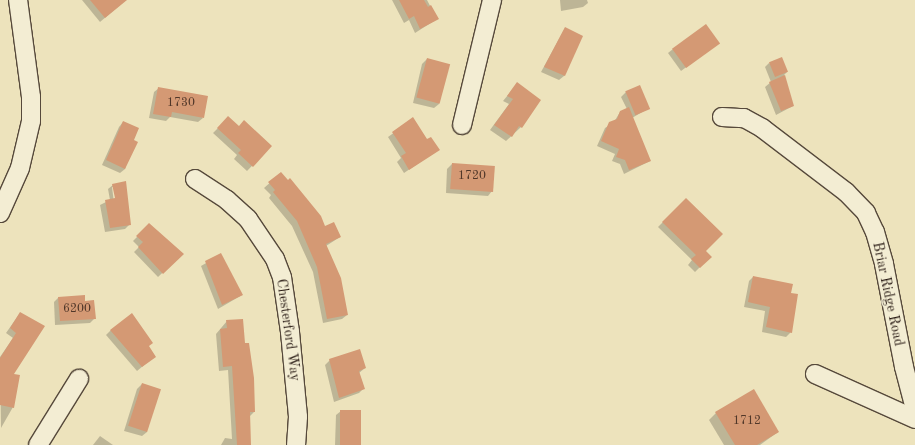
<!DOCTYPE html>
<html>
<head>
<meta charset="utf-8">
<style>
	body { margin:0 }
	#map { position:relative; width:915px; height:445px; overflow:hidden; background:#ede3bc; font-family:"Old Standard TT",serif }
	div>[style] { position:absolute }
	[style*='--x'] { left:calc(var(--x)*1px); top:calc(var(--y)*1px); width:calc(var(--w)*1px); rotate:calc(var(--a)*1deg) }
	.shadow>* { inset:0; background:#0003 }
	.building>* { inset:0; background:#d49974; transform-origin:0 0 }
	.roads { filter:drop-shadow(1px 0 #56493b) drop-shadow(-1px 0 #56493b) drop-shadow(0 1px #56493b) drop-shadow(0 -1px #56493b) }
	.minor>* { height:18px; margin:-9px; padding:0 9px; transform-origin:9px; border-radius:9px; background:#f3edd3 }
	span { translate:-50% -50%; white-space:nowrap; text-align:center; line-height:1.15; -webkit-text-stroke:3px #f3edd3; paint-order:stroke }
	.number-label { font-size:12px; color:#503729 }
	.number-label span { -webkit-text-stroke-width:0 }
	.street-label { font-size:14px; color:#241610 }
</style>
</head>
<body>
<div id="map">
	<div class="shadow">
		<i style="clip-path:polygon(82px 0,126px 0,100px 22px)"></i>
		<i style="clip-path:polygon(392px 0,427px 0,437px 19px,415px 33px,409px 20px,404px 23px)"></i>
		<i style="clip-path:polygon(560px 0,587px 0,588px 3px,583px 7px,561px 11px)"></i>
		<i style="clip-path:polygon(565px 28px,582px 36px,564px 76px,559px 80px,541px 72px)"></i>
		<i style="clip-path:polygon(719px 43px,681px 71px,668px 53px,673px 49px)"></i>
		<i style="clip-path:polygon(427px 59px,439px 104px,434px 108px,413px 103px,422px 64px)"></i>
		<i style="clip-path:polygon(769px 63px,787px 72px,784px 75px,793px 106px,776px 115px,765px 87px,771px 82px,765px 67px)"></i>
		<i style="clip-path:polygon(517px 84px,521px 127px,506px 141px,490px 130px,509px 104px,503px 101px)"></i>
		<i style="clip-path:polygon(159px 88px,203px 118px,198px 122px,170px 117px,166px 121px,149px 118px,154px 92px)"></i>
		<i style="clip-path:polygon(626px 92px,649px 108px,632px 118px,650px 161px,624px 174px,620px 164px,612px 161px,615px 154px,597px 146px,605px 128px,614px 122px,620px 112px,627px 109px,621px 97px)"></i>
		<i style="clip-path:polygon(413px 119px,427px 140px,438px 150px,404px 173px,397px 162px,401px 158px,388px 137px)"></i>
		<i style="clip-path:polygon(123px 122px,133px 141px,125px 169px,120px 173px,102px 165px,119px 127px)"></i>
		<i style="clip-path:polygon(224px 122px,239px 127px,271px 146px,247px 171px,234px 159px,237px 155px,213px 133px)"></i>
		<i style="clip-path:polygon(452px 164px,492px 191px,488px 196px,446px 193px,447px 169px)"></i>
		<i style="clip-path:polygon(281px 173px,325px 227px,340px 237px,326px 246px,347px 315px,342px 319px,323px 323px,313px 272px,292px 226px,269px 198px,271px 195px,264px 188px)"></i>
		<i style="clip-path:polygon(evenodd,125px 183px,130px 224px,125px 229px,105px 232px,100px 205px,110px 200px,108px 189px,113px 185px,125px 183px,112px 187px,114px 187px,116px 203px,114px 203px,112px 187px)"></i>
		<i style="clip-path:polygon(686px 199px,704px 251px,710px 257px,695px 272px,688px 265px,692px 260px,658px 227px)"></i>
		<i style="clip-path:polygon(149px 225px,182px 254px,158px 277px,134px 252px,139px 247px,133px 241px)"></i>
		<i style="clip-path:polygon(220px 255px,242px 295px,218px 309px,201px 266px)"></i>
		<i style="clip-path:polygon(753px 277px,790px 293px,791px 332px,786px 337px,762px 332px,765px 311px,744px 307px,749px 281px)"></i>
		<i style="clip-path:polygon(58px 298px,84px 302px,95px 318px,90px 323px,55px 325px,54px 302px)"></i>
		<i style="clip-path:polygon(20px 313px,12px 374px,13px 407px,1px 428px,0 357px,13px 338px,6px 333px)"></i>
		<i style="clip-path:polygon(227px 321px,244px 345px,254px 412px,249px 417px,250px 445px,221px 445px,225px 438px,232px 439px,228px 370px,219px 371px,216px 334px)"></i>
		<i style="clip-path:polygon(111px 330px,148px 347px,155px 356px,137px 371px,106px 335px)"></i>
		<i style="clip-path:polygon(330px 360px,365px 368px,359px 373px,364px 388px,359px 393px,334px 402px,325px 365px)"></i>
		<i style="clip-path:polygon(142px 384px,147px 432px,142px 436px,124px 431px,137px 389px)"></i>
		<i style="clip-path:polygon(341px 411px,359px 445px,335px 445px,336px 415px)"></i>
		<i style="clip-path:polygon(716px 413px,778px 432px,760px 445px,724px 445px,709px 420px)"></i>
		<i style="clip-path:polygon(100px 436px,113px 445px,93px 445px)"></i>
	</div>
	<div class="building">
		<i style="clip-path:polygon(90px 0,127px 0,105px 18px)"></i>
		<i style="clip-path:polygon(399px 0,424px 0,428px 7px,431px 5px,439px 19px,420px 29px,414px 16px,409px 19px)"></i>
		<i style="left:706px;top:24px;width:24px;height:42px;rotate:54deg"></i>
		<i style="clip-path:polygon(565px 27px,583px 36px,565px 76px,544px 67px)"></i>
		<i style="left:782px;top:57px;width:16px;height:14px;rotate:68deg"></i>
		<i style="left:427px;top:58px;width:24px;height:41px;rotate:15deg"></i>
		<i style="clip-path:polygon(785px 75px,794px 106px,781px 111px,769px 82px)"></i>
		<i style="clip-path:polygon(517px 82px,541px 100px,522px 128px,519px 126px,512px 137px,494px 125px,513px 99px,507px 96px)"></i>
		<i style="left:640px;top:85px;width:26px;height:16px;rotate:67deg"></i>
		<i style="clip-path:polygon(158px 87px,208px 96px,204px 118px,172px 112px,171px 117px,153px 114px)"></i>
		<i style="clip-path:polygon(629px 107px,651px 161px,629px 170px,625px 160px,616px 157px,619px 149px,601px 141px,609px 122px,617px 119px,620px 111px)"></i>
		<i style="clip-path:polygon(228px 116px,239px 126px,244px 120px,272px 146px,253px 167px,238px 153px,241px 150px,217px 128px)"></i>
		<i style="clip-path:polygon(413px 117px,427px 139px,431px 137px,440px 150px,409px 170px,401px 156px,406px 153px,392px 132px)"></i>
		<i style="clip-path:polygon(123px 121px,139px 128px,134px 140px,138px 142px,125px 169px,106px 160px)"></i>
		<i style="left:452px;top:163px;width:43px;height:26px;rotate:4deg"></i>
		<i style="clip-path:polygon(281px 172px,288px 180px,290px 178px,321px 216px,325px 226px,334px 222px,341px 237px,326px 244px,341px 278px,348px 315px,327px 319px,317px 267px,297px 221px,273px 192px,275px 190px,268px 182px)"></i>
		<i style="clip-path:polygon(126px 181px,131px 225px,110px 228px,105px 200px,115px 198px,112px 184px)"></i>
		<i style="clip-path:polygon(686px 198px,723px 234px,706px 251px,712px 257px,700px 268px,691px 259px,696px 255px,662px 222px)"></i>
		<i style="clip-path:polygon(149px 223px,184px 254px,163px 274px,138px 247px,143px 242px,136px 236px)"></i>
		<i style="clip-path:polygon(221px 253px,243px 295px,222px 305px,205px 261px)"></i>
		<i style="clip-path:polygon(753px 276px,793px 284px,791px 293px,798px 294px,792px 333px,766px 327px,770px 307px,748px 302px)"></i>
		<i style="clip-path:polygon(85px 295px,85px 301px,94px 300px,96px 319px,60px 321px,58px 297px)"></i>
		<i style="clip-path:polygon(20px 312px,45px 326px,14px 374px,20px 375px,14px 408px,0 405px,0 358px,16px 333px,10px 328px)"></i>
		<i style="clip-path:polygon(132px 313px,153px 343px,149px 346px,156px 357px,142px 367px,110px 330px)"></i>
		<i style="clip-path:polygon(243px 319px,245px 343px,249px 343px,254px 378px,255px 412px,250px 412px,251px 445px,237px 445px,232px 366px,223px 367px,220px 329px,227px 328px,226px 320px)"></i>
		<i style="clip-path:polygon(360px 349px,366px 368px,359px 371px,365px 389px,339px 398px,329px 359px)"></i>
		<i style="left:142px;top:383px;width:20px;height:45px;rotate:18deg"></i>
		<i style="clip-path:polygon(754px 389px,779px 432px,757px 445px,735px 445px,715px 412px)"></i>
		<i style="left:340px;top:410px;width:21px;height:35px"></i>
	</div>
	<div class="roads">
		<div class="minor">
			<i style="--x:722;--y:117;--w:22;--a:3"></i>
			<i style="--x:744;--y:118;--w:21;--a:29"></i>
			<i style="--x:762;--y:128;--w:106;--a:37.3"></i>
			<i style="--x:846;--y:192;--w:29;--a:46"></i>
			<i style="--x:866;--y:213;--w:21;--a:65"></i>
			<i style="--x:875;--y:232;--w:33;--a:74"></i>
			<i style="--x:884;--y:264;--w:105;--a:79"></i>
			<i style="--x:904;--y:367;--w:43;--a:75.3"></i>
			<i style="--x:462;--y:125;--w:129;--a:-76.5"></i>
			<i style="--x:195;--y:179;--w:38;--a:33"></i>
			<i style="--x:227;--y:200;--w:28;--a:42"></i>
			<i style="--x:248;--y:219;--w:48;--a:56"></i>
			<i style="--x:275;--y:259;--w:19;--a:69"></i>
			<i style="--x:282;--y:277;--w:56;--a:81.7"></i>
			<i style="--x:290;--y:332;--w:85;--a:84.6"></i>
			<i style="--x:298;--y:417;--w:28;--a:94"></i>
			<i style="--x:0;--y:213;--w:49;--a:-66"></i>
			<i style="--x:20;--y:168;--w:48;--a:-76.8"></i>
			<i style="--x:31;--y:121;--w:24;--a:-90"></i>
			<i style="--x:31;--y:97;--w:98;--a:-97.6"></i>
			<i style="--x:815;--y:374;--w:110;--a:24.2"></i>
			<i style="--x:38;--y:445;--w:78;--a:-58.2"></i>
		</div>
	</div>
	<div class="number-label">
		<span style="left:181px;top:104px">1730</span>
		<span style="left:472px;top:177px">1720</span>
		<span style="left:77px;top:310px">6200</span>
		<span style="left:747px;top:422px">1712</span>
	</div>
	<div class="street-label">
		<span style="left:888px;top:294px;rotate:78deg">Briar Ridge Road</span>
		<span style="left:288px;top:330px;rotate:82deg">Chesterford Way</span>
	</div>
</div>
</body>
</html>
